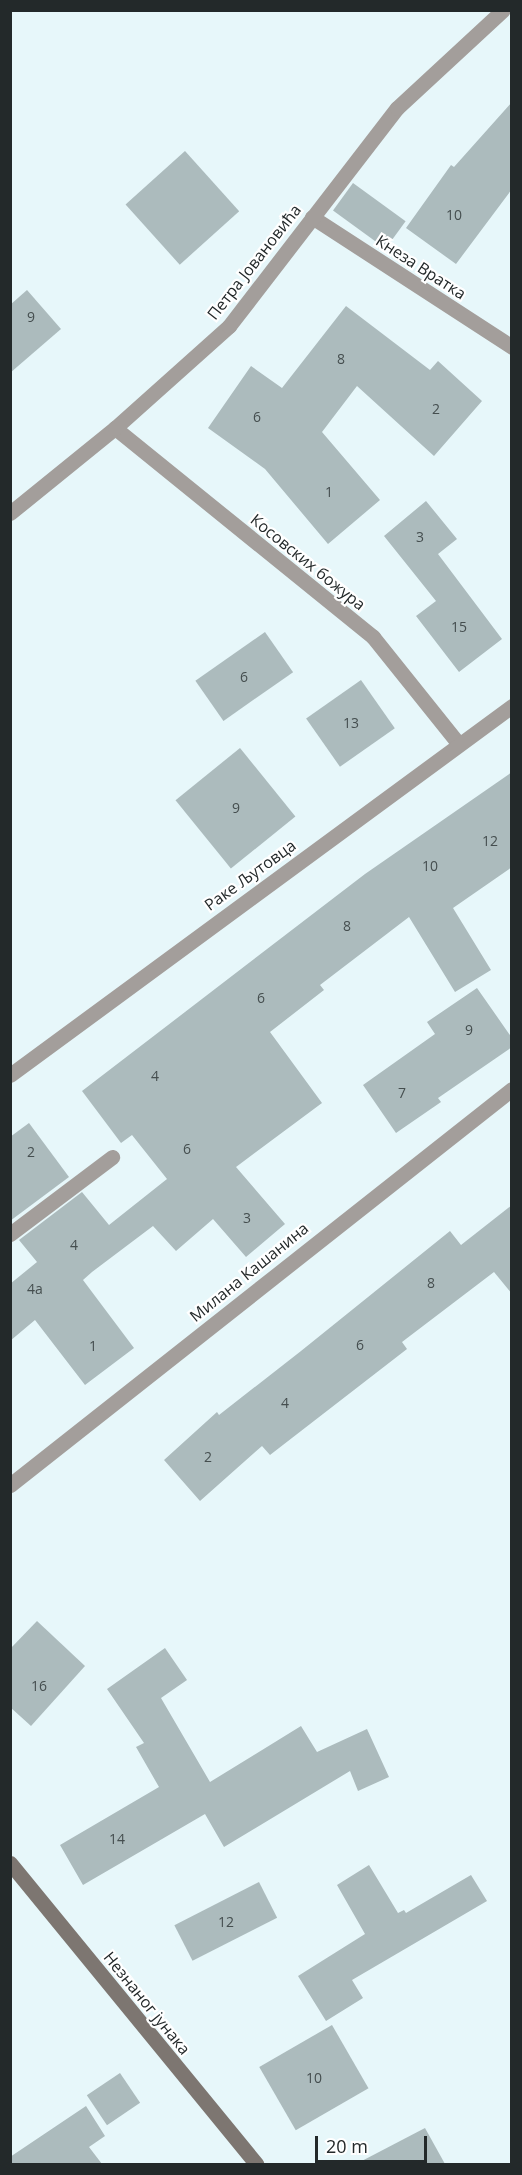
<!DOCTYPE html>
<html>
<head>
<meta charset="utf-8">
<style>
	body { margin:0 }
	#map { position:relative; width:522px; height:2175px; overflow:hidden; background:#e7f7fa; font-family:"Open Sans",sans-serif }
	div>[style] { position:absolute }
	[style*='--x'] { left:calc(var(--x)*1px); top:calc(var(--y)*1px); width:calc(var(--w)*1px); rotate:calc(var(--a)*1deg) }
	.building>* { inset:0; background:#acbbbd; transform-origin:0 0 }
	.lane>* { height:15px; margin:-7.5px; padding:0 7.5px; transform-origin:7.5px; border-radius:7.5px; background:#a39e9b }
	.street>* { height:15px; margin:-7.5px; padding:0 7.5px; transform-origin:7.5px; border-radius:7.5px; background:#a39e9b }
	.secondary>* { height:15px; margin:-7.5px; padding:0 7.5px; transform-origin:7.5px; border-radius:7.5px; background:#7d7671 }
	span { translate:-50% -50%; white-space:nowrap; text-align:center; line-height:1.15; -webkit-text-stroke:4.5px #fff; paint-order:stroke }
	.number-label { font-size:14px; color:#454e4f }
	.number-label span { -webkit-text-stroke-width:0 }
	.street-label { font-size:16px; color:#23292a }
	.frame { position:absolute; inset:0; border:12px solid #23292a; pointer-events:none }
	.scale { position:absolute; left:315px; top:2136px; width:112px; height:27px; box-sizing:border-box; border:3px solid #23292a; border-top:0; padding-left:8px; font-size:18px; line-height:21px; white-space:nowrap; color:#23292a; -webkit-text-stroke:4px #fff; paint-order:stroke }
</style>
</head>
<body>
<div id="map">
	<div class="building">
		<i style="clip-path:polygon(512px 102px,512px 189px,456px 264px,406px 228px,451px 165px,454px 167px)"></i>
		<i style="left:185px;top:151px;width:81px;height:80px;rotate:48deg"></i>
		<i style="left:353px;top:183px;width:65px;height:34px;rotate:36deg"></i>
		<i style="clip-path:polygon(27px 290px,61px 329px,10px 373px,10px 305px)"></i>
		<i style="clip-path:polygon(346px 306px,430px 370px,438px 361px,482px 401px,434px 456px,357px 386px,322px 432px,380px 500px,328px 544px,265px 469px,208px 428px,251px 366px,282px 388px)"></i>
		<i style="clip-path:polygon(426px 501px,457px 539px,438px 554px,502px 639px,459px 672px,416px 616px,436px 601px,384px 536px)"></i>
		<i style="left:265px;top:632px;width:49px;height:85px;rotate:55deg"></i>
		<i style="left:361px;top:680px;width:59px;height:67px;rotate:55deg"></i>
		<i style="left:240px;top:748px;width:88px;height:83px;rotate:51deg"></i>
		<i style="clip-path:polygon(512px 772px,512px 867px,453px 908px,491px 970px,455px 992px,409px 917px,320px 985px,324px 990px,270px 1032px,322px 1103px,236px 1167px,285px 1224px,246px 1257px,213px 1219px,176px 1251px,153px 1226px,92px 1272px,83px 1280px,134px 1348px,85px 1385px,35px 1320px,10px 1341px,10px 1284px,37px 1262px,19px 1240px,82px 1192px,109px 1225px,167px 1179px,132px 1135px,121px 1143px,82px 1091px,365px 874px)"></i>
		<i style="clip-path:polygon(477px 988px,512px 1038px,512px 1047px,438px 1098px,441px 1102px,396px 1133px,363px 1085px,435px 1034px,427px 1022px)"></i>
		<i style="clip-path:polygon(29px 1123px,69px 1177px,10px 1221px,10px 1137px)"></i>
		<i style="clip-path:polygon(512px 1205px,512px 1294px,494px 1272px,402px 1342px,407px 1349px,270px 1455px,262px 1446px,200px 1501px,164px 1460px,217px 1412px,219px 1415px,301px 1351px,450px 1231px,461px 1245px)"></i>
		<i style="clip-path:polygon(37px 1621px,85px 1666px,31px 1726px,10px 1707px,10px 1649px)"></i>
		<i style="clip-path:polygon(165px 1648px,187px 1680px,161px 1698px,210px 1782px,301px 1726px,317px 1752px,367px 1729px,389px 1777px,358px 1791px,350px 1771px,224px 1847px,205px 1814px,83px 1885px,60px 1845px,159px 1787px,136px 1747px,144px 1743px,107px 1689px)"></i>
		<i style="clip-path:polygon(369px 1865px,398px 1913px,404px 1910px,406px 1913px,471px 1875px,487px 1901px,352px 1980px,363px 1998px,326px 2021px,298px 1976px,365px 1934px,337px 1885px)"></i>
		<i style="left:259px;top:1882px;width:40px;height:95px;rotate:63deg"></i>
		<i style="left:332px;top:2025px;width:73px;height:84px;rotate:60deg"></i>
		<i style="left:120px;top:2073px;width:36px;height:40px;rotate:56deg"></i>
		<i style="clip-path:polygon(86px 2106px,105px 2136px,89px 2147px,102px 2164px,10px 2164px,10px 2157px)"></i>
		<i style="clip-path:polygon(425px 2128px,445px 2164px,356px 2164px)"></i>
	</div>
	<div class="lane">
		<i style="--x:312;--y:217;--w:239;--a:33"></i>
	</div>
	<div class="street">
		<i style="--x:115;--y:428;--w:332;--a:39"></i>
		<i style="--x:373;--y:637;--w:136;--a:51.3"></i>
		<i style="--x:10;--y:513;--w:135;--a:-39"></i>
		<i style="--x:115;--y:428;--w:153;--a:-41.8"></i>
		<i style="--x:229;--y:326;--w:275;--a:-52.4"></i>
		<i style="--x:397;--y:108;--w:144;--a:-42.8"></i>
		<i style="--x:10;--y:1075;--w:623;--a:-36.32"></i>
		<i style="--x:10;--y:1234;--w:128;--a:-37"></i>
		<i style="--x:10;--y:1485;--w:639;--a:-38.27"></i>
	</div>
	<div class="secondary">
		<i style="--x:10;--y:1863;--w:389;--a:50.7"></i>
	</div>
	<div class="number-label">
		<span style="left:454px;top:215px">10</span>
		<span style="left:31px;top:317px">9</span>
		<span style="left:341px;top:359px">8</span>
		<span style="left:436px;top:409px">2</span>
		<span style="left:257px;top:417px">6</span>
		<span style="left:329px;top:492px">1</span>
		<span style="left:420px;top:537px">3</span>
		<span style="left:459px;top:627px">15</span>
		<span style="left:244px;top:677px">6</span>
		<span style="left:351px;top:723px">13</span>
		<span style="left:236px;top:808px">9</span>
		<span style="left:490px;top:841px">12</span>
		<span style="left:430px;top:866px">10</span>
		<span style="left:347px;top:926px">8</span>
		<span style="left:261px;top:998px">6</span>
		<span style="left:469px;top:1030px">9</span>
		<span style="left:155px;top:1076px">4</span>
		<span style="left:402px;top:1093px">7</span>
		<span style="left:187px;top:1149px">6</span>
		<span style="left:31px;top:1152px">2</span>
		<span style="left:247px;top:1218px">3</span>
		<span style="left:74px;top:1245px">4</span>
		<span style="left:431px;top:1283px">8</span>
		<span style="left:35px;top:1289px">4a</span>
		<span style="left:360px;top:1345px">6</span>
		<span style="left:93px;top:1346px">1</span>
		<span style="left:285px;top:1403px">4</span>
		<span style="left:208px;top:1457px">2</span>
		<span style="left:39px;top:1686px">16</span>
		<span style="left:117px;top:1839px">14</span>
		<span style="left:226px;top:1922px">12</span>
		<span style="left:314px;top:2078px">10</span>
	</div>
	<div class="street-label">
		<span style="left:254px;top:262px;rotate:-52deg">Петра Јовановића</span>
		<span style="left:421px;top:267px;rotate:33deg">Кнеза Вратка</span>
		<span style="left:308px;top:562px;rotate:39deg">Косовских божура</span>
		<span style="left:250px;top:875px;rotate:-36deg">Раке Љутовца</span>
		<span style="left:249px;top:1272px;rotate:-39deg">Милана Кашанина</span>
		<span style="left:147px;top:2003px;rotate:51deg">Незнаног јунака</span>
	</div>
	<div class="frame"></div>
	<div class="scale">20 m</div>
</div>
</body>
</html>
